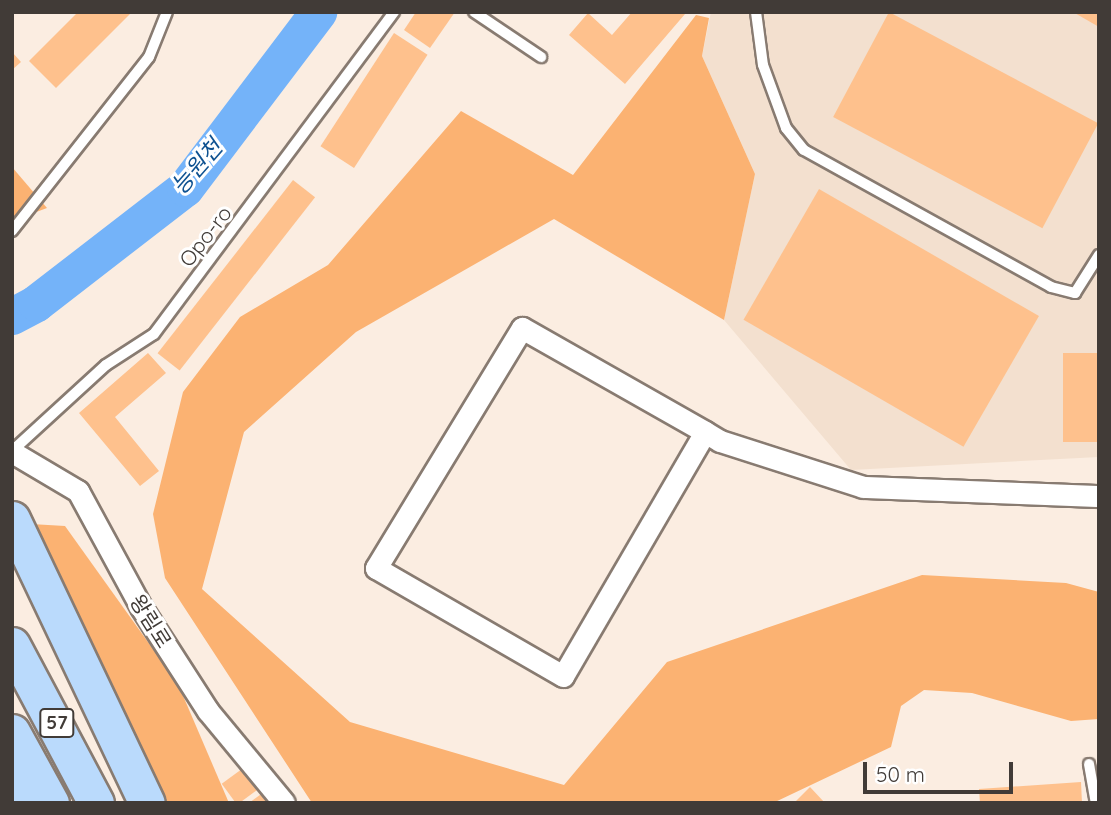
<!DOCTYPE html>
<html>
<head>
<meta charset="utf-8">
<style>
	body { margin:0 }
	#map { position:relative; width:1111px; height:815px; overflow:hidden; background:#fbede1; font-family:Quicksand,"Noto Sans KR",sans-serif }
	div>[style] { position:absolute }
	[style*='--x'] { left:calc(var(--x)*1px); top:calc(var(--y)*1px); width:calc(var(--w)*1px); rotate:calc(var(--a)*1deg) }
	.built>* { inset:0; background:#f3e0cf }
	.green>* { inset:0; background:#fbb272 }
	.river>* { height:37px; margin:-18.5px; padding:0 18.5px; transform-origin:18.5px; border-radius:18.5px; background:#74b3f9 }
	.building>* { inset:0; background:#fec18d; transform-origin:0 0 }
	.roads { filter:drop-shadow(2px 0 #887b71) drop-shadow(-2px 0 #887b71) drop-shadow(0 2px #887b71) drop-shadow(0 -2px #887b71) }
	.service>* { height:10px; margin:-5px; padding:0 5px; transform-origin:5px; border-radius:5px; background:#fff }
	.minor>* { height:21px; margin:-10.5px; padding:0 10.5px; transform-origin:10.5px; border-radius:10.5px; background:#fff }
	.trunk>* { height:35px; margin:-17.5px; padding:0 17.5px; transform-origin:17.5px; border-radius:17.5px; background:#badafc }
	span { translate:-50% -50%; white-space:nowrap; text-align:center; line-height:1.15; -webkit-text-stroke:6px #fff; paint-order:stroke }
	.shield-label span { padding:2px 5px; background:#fff; border:2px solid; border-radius:5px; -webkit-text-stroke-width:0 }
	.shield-label { font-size:19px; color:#413b37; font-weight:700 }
	.street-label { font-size:21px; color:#413b37 }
	.water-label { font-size:23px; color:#0f5291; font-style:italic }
	.frame { position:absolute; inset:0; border:14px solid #413b37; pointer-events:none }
	.scale { position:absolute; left:863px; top:762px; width:150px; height:32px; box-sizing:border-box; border:4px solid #413b37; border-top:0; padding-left:9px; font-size:21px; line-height:24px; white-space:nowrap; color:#413b37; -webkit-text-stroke:5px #fff; paint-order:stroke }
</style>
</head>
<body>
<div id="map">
	<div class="built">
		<i style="clip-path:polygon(711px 12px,1099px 12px,1099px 457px,851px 470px,724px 320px,755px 174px,702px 56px)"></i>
	</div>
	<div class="green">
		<i style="clip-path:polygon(696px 15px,709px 18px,702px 56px,755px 174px,724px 320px,554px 219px,356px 332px,244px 432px,202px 589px,350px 722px,564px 785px,667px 662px,922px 575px,1066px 583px,1099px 592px,1099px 719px,1071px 721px,972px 693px,924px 690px,901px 706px,891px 747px,773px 803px,312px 803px,165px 578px,153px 514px,183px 392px,240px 317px,328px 265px,461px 111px,573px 175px)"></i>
		<i style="clip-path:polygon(12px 167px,47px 208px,12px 221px)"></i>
		<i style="clip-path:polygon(31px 524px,65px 526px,178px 684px,229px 803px,152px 803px)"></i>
	</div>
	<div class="river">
		<i style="--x:12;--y:316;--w:27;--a:-28"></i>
		<i style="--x:36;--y:303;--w:188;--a:-37.7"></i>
		<i style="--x:185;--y:188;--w:221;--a:-52.9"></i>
	</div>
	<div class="building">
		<i style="clip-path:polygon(78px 12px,132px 12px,56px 88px,29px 61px)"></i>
		<i style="clip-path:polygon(416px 12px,455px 12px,430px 48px,404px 30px)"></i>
		<i style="clip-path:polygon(632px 12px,685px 14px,625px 84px,569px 35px,588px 13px,612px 35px)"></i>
		<i style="left:889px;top:12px;width:237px;height:119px;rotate:28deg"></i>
		<i style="clip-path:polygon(1073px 12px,1099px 12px,1099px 27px)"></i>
		<i style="left:394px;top:33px;width:40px;height:135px;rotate:33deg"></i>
		<i style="clip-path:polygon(12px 52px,21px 62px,12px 70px)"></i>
		<i style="left:293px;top:180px;width:28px;height:220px;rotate:38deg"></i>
		<i style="left:819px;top:189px;width:254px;height:151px;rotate:30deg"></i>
		<i style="clip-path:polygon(148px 353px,166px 373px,115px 417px,159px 471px,140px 486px,79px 413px)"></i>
		<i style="left:1063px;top:353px;width:36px;height:89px"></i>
		<i style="left:246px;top:766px;width:26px;height:30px;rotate:54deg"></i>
		<i style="clip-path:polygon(1081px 782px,1082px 803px,980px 803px,979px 789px)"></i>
		<i style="clip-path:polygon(810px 787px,825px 803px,794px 803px)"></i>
		<i style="clip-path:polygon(264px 792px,272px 803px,249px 803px)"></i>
	</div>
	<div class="roads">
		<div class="service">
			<i style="--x:474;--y:12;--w:81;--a:33.9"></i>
			<i style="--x:756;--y:12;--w:53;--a:82.5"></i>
			<i style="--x:763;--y:65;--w:67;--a:69.9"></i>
			<i style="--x:786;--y:128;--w:28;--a:51"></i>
			<i style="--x:804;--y:150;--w:282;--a:29"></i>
			<i style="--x:1051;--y:287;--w:25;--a:14"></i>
			<i style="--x:1075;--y:293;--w:45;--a:-57.7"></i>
			<i style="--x:12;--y:231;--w:221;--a:-51.8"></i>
			<i style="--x:149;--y:57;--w:48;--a:-68.2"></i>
			<i style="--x:12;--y:451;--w:127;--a:-42.5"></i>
			<i style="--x:106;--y:365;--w:57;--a:-32.9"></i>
			<i style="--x:154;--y:334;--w:402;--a:-53.3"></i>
			<i style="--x:1089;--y:764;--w:40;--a:80"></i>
		</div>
		<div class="minor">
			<i style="--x:705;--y:432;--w:282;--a:120.2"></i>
			<i style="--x:563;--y:676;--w:216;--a:-150"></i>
			<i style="--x:376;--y:568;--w:281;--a:-58.7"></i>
			<i style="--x:522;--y:328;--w:210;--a:29.6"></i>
			<i style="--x:705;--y:432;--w:17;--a:31"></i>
			<i style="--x:720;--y:441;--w:150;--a:17.8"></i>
			<i style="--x:863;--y:487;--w:236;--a:2.2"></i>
			<i style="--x:12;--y:452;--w:77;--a:30.6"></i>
			<i style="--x:78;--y:491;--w:132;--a:61.5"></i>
			<i style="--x:141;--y:607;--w:124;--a:57.2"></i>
			<i style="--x:208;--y:711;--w:119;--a:50.4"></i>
		</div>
		<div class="trunk">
			<i style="--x:12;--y:519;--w:314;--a:64.6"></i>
			<i style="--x:12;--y:645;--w:179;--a:62"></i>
			<i style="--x:12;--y:732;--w:81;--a:61.2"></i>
			<i style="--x:12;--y:786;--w:20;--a:60"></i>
		</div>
	</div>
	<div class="shield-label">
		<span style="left:57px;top:723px">57</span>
	</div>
	<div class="street-label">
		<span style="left:205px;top:236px;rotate:-52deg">Opo-ro</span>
		<span style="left:151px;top:621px;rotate:58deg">왕림로</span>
	</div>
	<div class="water-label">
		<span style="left:197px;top:167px;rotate:-49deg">능원천</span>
	</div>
	<div class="frame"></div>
	<div class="scale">50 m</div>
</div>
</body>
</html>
